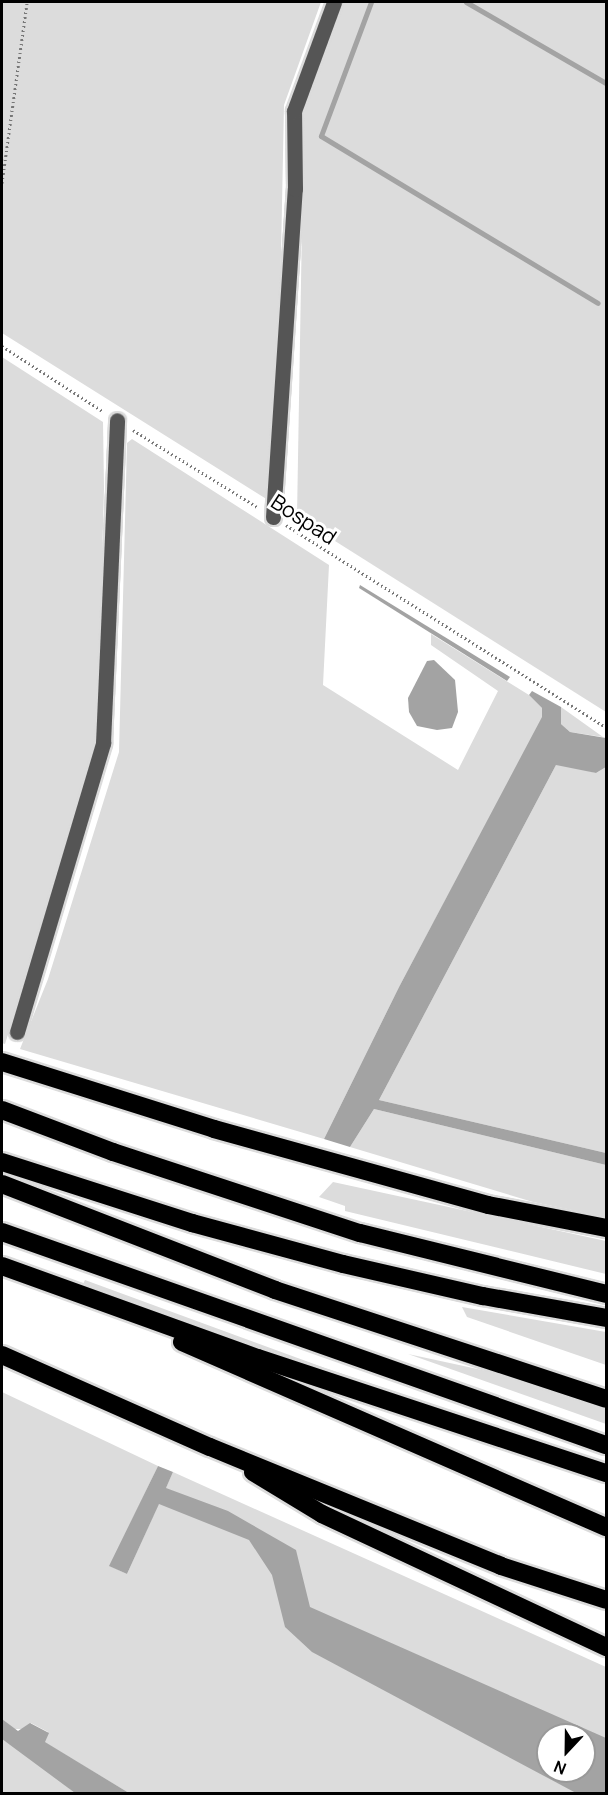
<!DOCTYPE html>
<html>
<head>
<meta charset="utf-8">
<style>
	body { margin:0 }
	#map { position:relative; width:608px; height:1795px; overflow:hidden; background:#fff; font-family:Manrope,sans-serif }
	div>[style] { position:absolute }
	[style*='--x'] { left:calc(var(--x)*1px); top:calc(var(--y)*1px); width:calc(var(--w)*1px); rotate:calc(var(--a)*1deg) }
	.green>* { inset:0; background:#dcdcdc }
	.water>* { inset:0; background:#a3a3a3 }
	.stream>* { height:5px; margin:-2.5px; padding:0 2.5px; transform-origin:2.5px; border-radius:2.5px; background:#a3a3a3 }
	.path>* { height:3px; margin-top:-1.5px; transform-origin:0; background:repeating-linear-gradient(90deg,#777 0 1.5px,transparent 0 4.5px) }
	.roads { filter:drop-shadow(2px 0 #dbdbdb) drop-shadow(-2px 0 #dbdbdb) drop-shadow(0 2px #dbdbdb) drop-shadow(0 -2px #dbdbdb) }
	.minor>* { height:15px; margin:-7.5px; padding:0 7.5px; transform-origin:7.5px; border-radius:7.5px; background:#555 }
	.highway>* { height:18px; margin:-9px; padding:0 9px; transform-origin:9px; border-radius:9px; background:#000 }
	span { translate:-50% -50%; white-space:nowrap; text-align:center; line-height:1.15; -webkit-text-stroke:6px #fff; paint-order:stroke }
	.street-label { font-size:21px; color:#000 }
	.frame { position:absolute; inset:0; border:3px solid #000; pointer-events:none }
	.north { position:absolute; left:536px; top:1723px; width:60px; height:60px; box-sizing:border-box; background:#fff; border:2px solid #999; border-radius:50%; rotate:202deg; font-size:16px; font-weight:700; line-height:24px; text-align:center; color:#000 }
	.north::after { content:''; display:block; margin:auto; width:21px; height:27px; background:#000; clip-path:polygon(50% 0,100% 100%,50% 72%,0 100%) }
</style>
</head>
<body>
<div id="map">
	<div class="green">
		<i style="clip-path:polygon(2px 2px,321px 2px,284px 105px,276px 505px,2px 333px)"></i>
		<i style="clip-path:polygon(343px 2px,606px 2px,606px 712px,297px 517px,304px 107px)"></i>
		<i style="clip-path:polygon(2px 357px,103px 422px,104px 488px,97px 749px,5px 1044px,2px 1043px)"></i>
		<i style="clip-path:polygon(132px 439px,329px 565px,323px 685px,458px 770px,498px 691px,431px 645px,431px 634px,529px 695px,542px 708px,543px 717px,399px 987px,324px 1139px,20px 1049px,48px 979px,119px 752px,127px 443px)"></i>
		<i style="clip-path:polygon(561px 707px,603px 737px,570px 732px,561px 724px)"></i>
		<i style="clip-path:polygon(563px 764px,596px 773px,606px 767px,606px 1153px,379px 1100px,556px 765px)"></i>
		<i style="clip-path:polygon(374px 1109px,606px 1165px,606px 1217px,533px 1202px,350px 1147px)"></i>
		<i style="clip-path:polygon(333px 1182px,606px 1241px,606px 1274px,345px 1211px,345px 1206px,319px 1197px)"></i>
		<i style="clip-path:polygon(85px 1280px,325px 1368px,606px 1463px,606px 1467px,323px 1373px,82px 1286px)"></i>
		<i style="clip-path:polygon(462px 1307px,606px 1332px,606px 1365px,467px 1317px)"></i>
		<i style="clip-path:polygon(408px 1354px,510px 1376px,606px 1407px,606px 1424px)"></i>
		<i style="clip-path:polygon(evenodd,2px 1392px,158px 1466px,110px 1566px,127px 1574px,173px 1472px,606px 1667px,606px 1793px,129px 1793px,44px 1742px,48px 1732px,31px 1723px,27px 1729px,14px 1729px,2px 1719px,2px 1392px,548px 1735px,584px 1735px,584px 1771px,548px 1771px,548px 1735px)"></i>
		<i style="clip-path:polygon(2px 1739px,34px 1760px,75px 1793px,2px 1793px)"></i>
	</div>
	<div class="water">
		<i style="clip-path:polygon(360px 585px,510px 677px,507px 681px,359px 588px)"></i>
		<i style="clip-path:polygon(434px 660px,455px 680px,458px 712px,452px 728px,437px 730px,417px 726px,409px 712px,408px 698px,427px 661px)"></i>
		<i style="clip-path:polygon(532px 691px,561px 707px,561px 724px,570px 732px,606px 738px,606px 767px,596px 773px,556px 765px,379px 1100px,606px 1153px,606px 1165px,374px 1109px,350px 1147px,324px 1139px,399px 987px,542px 717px,542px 708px,529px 695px)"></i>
		<i style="clip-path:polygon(evenodd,158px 1466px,173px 1472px,166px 1488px,228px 1511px,296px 1550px,310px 1607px,606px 1738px,606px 1793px,576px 1793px,312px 1652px,285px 1627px,272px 1575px,249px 1540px,159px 1504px,127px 1574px,109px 1566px,158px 1466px,548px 1735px,584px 1735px,584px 1771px,548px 1771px,548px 1735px)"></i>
		<i style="clip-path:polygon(2px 1719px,18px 1731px,30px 1723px,49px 1733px,45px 1742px,129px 1793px,75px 1793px,2px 1739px)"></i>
	</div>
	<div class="stream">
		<i style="--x:371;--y:2;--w:143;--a:110.5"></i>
		<i style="--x:321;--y:136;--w:323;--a:31.1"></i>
		<i style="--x:466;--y:2;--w:162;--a:30.1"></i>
	</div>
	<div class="path">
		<i style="--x:2;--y:183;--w:183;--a:-82.1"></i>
		<i style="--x:2;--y:346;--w:121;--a:32.9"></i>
		<i style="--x:133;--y:430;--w:146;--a:31.8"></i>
		<i style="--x:286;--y:525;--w:378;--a:32.3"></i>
	</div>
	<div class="roads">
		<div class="minor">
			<i style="--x:273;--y:517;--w:329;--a:-86.2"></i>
			<i style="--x:295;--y:189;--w:78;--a:-90.7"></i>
			<i style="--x:294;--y:111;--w:116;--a:-69.8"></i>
			<i style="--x:17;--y:1032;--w:302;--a:-73.4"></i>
			<i style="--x:103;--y:743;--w:323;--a:-87.5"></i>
		</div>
		<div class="highway">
			<i style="--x:2;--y:1062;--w:222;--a:17.5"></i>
			<i style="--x:214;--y:1129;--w:284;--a:15.5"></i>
			<i style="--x:488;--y:1205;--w:120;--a:11"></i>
			<i style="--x:2;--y:1110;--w:119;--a:20.7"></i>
			<i style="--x:113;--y:1152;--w:260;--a:18.2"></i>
			<i style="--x:360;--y:1233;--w:253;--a:13.9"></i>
			<i style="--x:2;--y:1162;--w:200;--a:17.8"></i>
			<i style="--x:192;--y:1223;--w:156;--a:15.2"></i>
			<i style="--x:343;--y:1264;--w:144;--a:12.9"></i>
			<i style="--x:483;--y:1296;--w:125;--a:10.1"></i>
			<i style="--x:2;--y:1184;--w:293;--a:21.2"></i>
			<i style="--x:275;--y:1290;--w:348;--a:18.2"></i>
			<i style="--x:2;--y:1232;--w:640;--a:19.43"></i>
			<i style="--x:2;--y:1266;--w:272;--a:19.8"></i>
			<i style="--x:258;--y:1358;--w:367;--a:18.3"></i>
			<i style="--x:182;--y:1342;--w:463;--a:23.6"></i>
			<i style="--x:2;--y:1355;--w:227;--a:23.9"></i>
			<i style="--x:210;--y:1447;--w:314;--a:22.2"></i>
			<i style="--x:501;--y:1566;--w:110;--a:17.9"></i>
			<i style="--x:253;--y:1472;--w:81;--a:31.3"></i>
			<i style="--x:322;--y:1514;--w:314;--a:25.1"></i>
		</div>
	</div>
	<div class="street-label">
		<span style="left:304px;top:519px;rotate:33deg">Bospad</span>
	</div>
	<div class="frame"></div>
	<div class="north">N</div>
</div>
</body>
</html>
